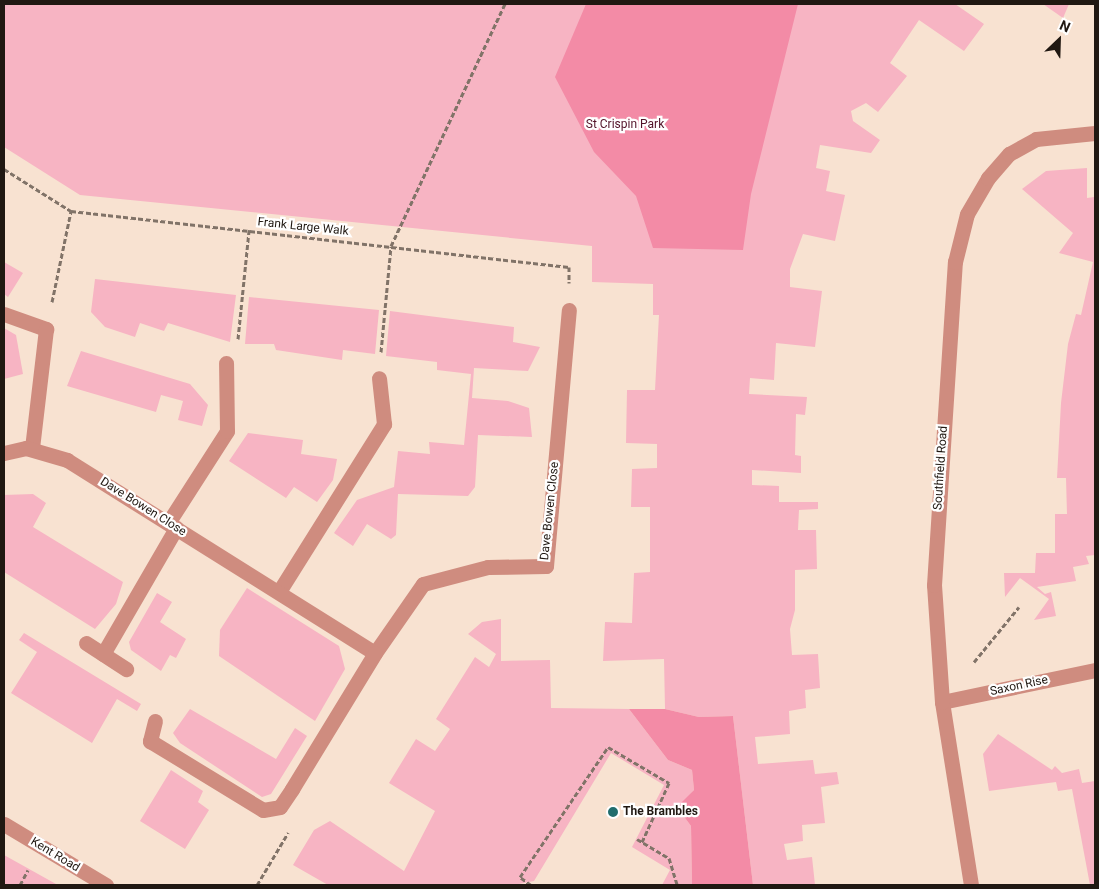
<!DOCTYPE html>
<html>
<head>
<meta charset="utf-8">
<style>
	body { margin:0 }
	#map { position:relative; width:1099px; height:889px; overflow:hidden; background:#f8e2d1; font-family:Roboto,sans-serif }
	div>[style] { position:absolute }
	[style*='--x'] { left:calc(var(--x)*1px); top:calc(var(--y)*1px); width:calc(var(--w)*1px); rotate:calc(var(--a)*1deg) }
	.green>* { inset:0; background:#f7b4c3 }
	.forest>* { inset:0; background:#f38ba6 }
	.path>* { height:3px; margin-top:-1.5px; transform-origin:0; background:repeating-linear-gradient(90deg,#817368 0 5px,transparent 0 7.5px) }
	.lane>* { height:15px; margin:-7.5px; padding:0 7.5px; transform-origin:7.5px; border-radius:7.5px; background:#cf8c7f }
	.street>* { height:15px; margin:-7.5px; padding:0 7.5px; transform-origin:7.5px; border-radius:7.5px; background:#cf8c7f }
	.dots>* { width:14px; height:14px; translate:-50% -50%; box-sizing:border-box; border:2px solid #fff; border-radius:50% }
	span { translate:-50% -50%; white-space:nowrap; text-align:center; line-height:1.15; -webkit-text-stroke:4.5px #fff; paint-order:stroke }
	.park-label { font-size:12px; color:#531329 }
	.street-label { font-size:12px; color:#201812 }
	.poi-label { font-size:12px; color:#201812; font-weight:700 }
	.left { translate:0 -50%; text-align:left }
	.frame { position:absolute; inset:0; border:5px solid #201812; pointer-events:none }
	.north { position:absolute; left:1034px; top:15px; width:50px; height:50px; -webkit-text-stroke:4px #fff; paint-order:stroke; rotate:24deg; font-size:14px; font-weight:700; line-height:20px; text-align:center; color:#201812 }
	.north::after { content:''; display:block; margin:auto; width:18px; height:22px; background:#201812; clip-path:polygon(50% 0,100% 100%,50% 72%,0 100%) }
</style>
</head>
<body>
<div id="map">
	<div class="green">
		<i style="clip-path:polygon(4px 4px,955px 4px,984px 24px,964px 51px,919px 20px,890px 63px,907px 76px,878px 112px,866px 103px,851px 111px,853px 121px,880px 140px,871px 153px,820px 145px,816px 168px,830px 171px,826px 191px,845px 195px,835px 241px,803px 234px,790px 269px,790px 287px,822px 291px,815px 347px,776px 343px,774px 380px,750px 378px,749px 394px,807px 397px,805px 415px,796px 414px,795px 455px,801px 456px,801px 473px,752px 470px,752px 485px,779px 486px,779px 502px,818px 502px,818px 509px,799px 510px,798px 530px,816px 530px,817px 569px,795px 570px,795px 610px,790px 629px,792px 655px,818px 654px,820px 688px,805px 690px,806px 708px,789px 711px,790px 734px,755px 737px,758px 764px,813px 760px,815px 774px,837px 772px,839px 784px,821px 787px,825px 823px,802px 825px,803px 841px,784px 844px,787px 860px,812px 857px,815px 885px,753px 885px,733px 716px,699px 717px,665px 709px,664px 659px,603px 661px,605px 622px,632px 623px,634px 573px,650px 572px,650px 507px,631px 507px,632px 469px,657px 468px,657px 444px,626px 443px,627px 390px,655px 390px,659px 315px,653px 315px,653px 284px,592px 282px,592px 246px,80px 195px,4px 147px)"></i>
		<i style="clip-path:polygon(1043px 4px,1069px 4px,1063px 18px)"></i>
		<i style="clip-path:polygon(1087px 168px,1087px 198px,1094px 197px,1095px 555px,1086px 556px,1089px 564px,1073px 567px,1076px 581px,1037px 587px,1045px 594px,1051px 592px,1056px 616px,1034px 620px,1049px 599px,1020px 578px,1005px 597px,1004px 573px,1035px 573px,1036px 553px,1055px 553px,1055px 514px,1067px 514px,1066px 478px,1057px 478px,1061px 403px,1068px 344px,1076px 314px,1081px 315px,1093px 262px,1059px 253px,1073px 233px,1022px 189px,1046px 171px)"></i>
		<i style="clip-path:polygon(4px 262px,23px 273px,8px 297px,4px 294px)"></i>
		<i style="clip-path:polygon(95px 279px,236px 295px,230px 342px,168px 323px,164px 331px,140px 323px,135px 337px,105px 327px,91px 312px)"></i>
		<i style="clip-path:polygon(249px 297px,379px 310px,375px 354px,343px 350px,342px 360px,276px 350px,274px 344px,245px 344px)"></i>
		<i style="clip-path:polygon(390px 311px,514px 327px,513px 342px,540px 347px,528px 371px,474px 368px,472px 398px,508px 401px,529px 408px,532px 437px,478px 435px,475px 487px,468px 496px,398px 494px,396px 535px,391px 539px,367px 524px,353px 546px,334px 533px,357px 500px,394px 487px,398px 451px,430px 454px,429px 442px,464px 445px,471px 374px,437px 370px,437px 362px,386px 356px)"></i>
		<i style="clip-path:polygon(4px 328px,16px 335px,23px 374px,4px 379px)"></i>
		<i style="clip-path:polygon(81px 351px,190px 384px,208px 405px,202px 426px,178px 420px,183px 401px,161px 395px,156px 412px,67px 386px)"></i>
		<i style="clip-path:polygon(248px 433px,303px 440px,301px 454px,337px 459px,333px 480px,317px 502px,294px 487px,286px 498px,229px 461px)"></i>
		<i style="clip-path:polygon(33px 494px,46px 503px,33px 527px,123px 582px,116px 604px,95px 629px,4px 572px,4px 495px)"></i>
		<i style="clip-path:polygon(247px 588px,339px 646px,345px 669px,315px 721px,219px 656px,220px 630px)"></i>
		<i style="clip-path:polygon(157px 593px,172px 602px,160px 622px,186px 639px,176px 658px,170px 655px,161px 671px,131px 650px,129px 642px)"></i>
		<i style="clip-path:polygon(501px 619px,501px 661px,550px 660px,551px 708px,629px 709px,668px 760px,692px 770px,694px 790px,678px 808px,691px 826px,692px 885px,662px 885px,670px 870px,632px 847px,664px 785px,611px 753px,534px 881px,514px 885px,328px 885px,293px 865px,314px 830px,330px 821px,404px 871px,435px 811px,389px 783px,416px 739px,435px 751px,450px 729px,436px 719px,475px 657px,489px 667px,496px 654px,468px 634px,482px 622px)"></i>
		<i style="clip-path:polygon(24px 633px,141px 704px,137px 711px,117px 699px,92px 743px,11px 693px,37px 652px,19px 640px)"></i>
		<i style="clip-path:polygon(190px 709px,276px 759px,295px 728px,307px 736px,271px 794px,262px 797px,180px 743px,173px 733px)"></i>
		<i style="clip-path:polygon(998px 734px,1052px 770px,1055px 766px,1062px 773px,1079px 769px,1082px 783px,1095px 781px,1095px 885px,1090px 885px,1072px 789px,1058px 791px,1056px 782px,989px 791px,983px 754px)"></i>
		<i style="clip-path:polygon(171px 770px,203px 791px,198px 802px,209px 810px,185px 849px,140px 821px)"></i>
		<i style="clip-path:polygon(4px 855px,56px 884px,4px 885px)"></i>
	</div>
	<div class="forest">
		<i style="clip-path:polygon(586px 4px,798px 4px,751px 194px,743px 250px,653px 248px,636px 196px,594px 152px,555px 77px)"></i>
		<i style="clip-path:polygon(629px 709px,665px 709px,699px 717px,733px 716px,753px 885px,692px 885px,691px 826px,677px 807px,694px 790px,692px 770px,668px 760px)"></i>
	</div>
	<div class="path">
		<i style="--x:4;--y:169;--w:79;--a:32.1"></i>
		<i style="--x:71;--y:211;--w:501;--a:6.42"></i>
		<i style="--x:569;--y:267;--w:16;--a:90"></i>
		<i style="--x:52;--y:302;--w:93;--a:-78.2"></i>
		<i style="--x:238;--y:339;--w:110;--a:-84.2"></i>
		<i style="--x:381;--y:352;--w:106;--a:-84.6"></i>
		<i style="--x:391;--y:246;--w:268;--a:-64.8"></i>
		<i style="--x:974;--y:662;--w:71;--a:-50.7"></i>
		<i style="--x:637;--y:839;--w:37;--a:31"></i>
		<i style="--x:669;--y:858;--w:28;--a:73"></i>
		<i style="--x:20;--y:885;--w:17;--a:-62"></i>
		<i style="--x:257;--y:885;--w:61;--a:-59.2"></i>
		<i style="--x:531;--y:885;--w:14;--a:-144"></i>
		<i style="--x:520;--y:877;--w:157;--a:-55.9"></i>
		<i style="--x:608;--y:747;--w:71;--a:30.5"></i>
		<i style="--x:669;--y:783;--w:65;--a:114.6"></i>
	</div>
	<div class="lane">
		<i style="--x:4;--y:314;--w:45;--a:19.7"></i>
		<i style="--x:46;--y:329;--w:121;--a:96.7"></i>
		<i style="--x:168;--y:523;--w:109;--a:-57.3"></i>
		<i style="--x:227;--y:431;--w:68;--a:-90.8"></i>
		<i style="--x:546;--y:566;--w:257;--a:-84.9"></i>
		<i style="--x:280;--y:590;--w:196;--a:-57.9"></i>
		<i style="--x:384;--y:424;--w:46;--a:-96.2"></i>
		<i style="--x:86;--y:643;--w:48;--a:33"></i>
		<i style="--x:103;--y:654;--w:146;--a:-59.9"></i>
		<i style="--x:155;--y:721;--w:21;--a:104"></i>
		<i style="--x:150;--y:741;--w:132;--a:31.4"></i>
		<i style="--x:263;--y:810;--w:17;--a:-10"></i>
		<i style="--x:280;--y:807;--w:22;--a:-56"></i>
	</div>
	<div class="street">
		<i style="--x:4;--y:453;--w:23;--a:-13"></i>
		<i style="--x:26;--y:448;--w:43;--a:16.3"></i>
		<i style="--x:67;--y:460;--w:363;--a:32.1"></i>
		<i style="--x:375;--y:653;--w:84;--a:-55.2"></i>
		<i style="--x:423;--y:584;--w:67;--a:-14.7"></i>
		<i style="--x:488;--y:567;--w:58;--a:-1"></i>
		<i style="--x:942;--y:702;--w:156;--a:-11.8"></i>
		<i style="--x:292;--y:789;--w:159;--a:-58.6"></i>
		<i style="--x:4;--y:824;--w:119;--a:30.9"></i>
		<i style="--x:971;--y:885;--w:185;--a:-99"></i>
		<i style="--x:942;--y:702;--w:117;--a:-93.9"></i>
		<i style="--x:934;--y:585;--w:324;--a:-86.3"></i>
		<i style="--x:955;--y:262;--w:49;--a:-76"></i>
		<i style="--x:967;--y:214;--w:42;--a:-59.7"></i>
		<i style="--x:988;--y:178;--w:32;--a:-49"></i>
		<i style="--x:1009;--y:154;--w:31;--a:-29"></i>
		<i style="--x:1036;--y:139;--w:59;--a:-5.8"></i>
	</div>
	<div class="dots">
		<i style="left:613px;top:812px;background:#216d6d"></i>
	</div>
	<div class="park-label">
		<span style="left:625px;top:125px">St Crispin Park</span>
	</div>
	<div class="street-label">
		<span style="left:303px;top:227px;rotate:6deg">Frank Large Walk</span>
		<span style="left:941px;top:468px;rotate:-86deg">Southfield Road</span>
		<span style="left:143px;top:507px;rotate:32deg">Dave Bowen Close</span>
		<span style="left:550px;top:511px;rotate:-84deg">Dave Bowen Close</span>
		<span style="left:1019px;top:686px;rotate:-12deg">Saxon Rise</span>
		<span style="left:55px;top:855px;rotate:31deg">Kent Road</span>
	</div>
	<div class="poi-label">
		<span class="left" style="left:623px;top:812px">The Brambles</span>
	</div>
	<div class="frame"></div>
	<div class="north">N</div>
</div>
</body>
</html>
